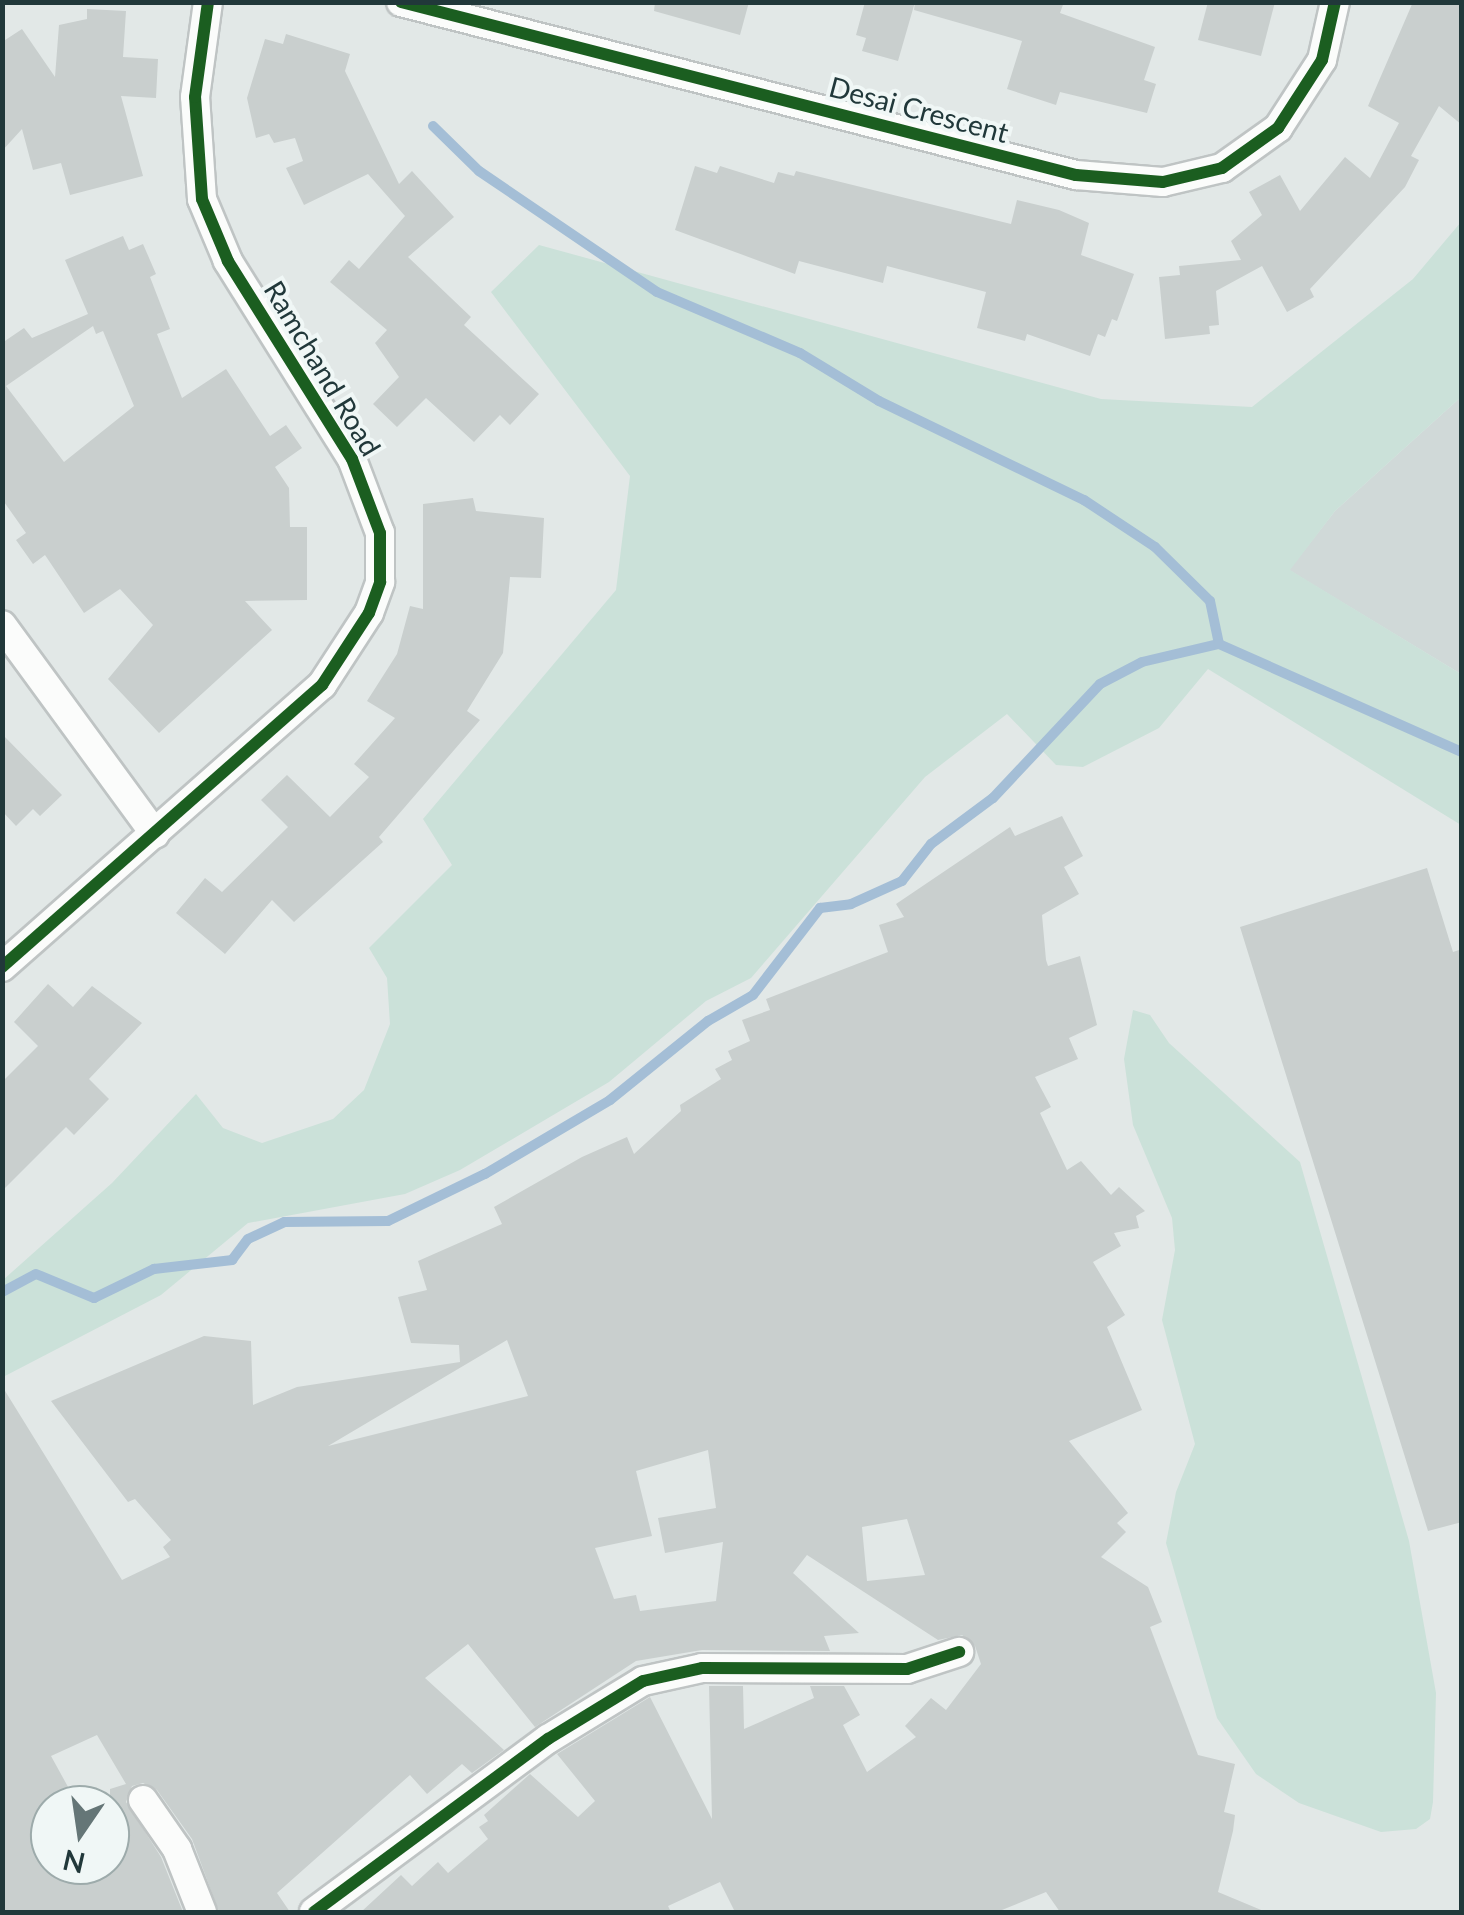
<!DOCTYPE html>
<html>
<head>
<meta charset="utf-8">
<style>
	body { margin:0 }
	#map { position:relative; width:1464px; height:1915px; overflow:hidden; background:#e2e8e7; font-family:Lato,sans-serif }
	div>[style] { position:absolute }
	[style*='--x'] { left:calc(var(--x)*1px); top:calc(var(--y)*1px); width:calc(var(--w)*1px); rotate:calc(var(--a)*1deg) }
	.built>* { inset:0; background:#d0d9d8 }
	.green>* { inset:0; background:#cbe1d9 }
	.stream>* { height:10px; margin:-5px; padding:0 5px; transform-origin:5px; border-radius:5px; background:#a4bed6 }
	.building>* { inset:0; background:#c9cfce }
	.roads { filter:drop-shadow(2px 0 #bfc4c4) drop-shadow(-2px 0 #bfc4c4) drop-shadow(0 2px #bfc4c4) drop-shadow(0 -2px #bfc4c4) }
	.street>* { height:28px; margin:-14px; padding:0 14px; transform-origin:14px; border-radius:14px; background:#fbfcfb }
	.cycleway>* { height:12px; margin:-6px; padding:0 6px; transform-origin:6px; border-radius:6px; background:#1b5e20 }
	span { translate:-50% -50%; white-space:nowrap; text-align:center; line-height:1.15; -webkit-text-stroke:8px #f0f7f6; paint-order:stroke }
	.street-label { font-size:28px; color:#21383a }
	.frame { position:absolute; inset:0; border:5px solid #21383a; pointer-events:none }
	.north { position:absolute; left:30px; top:1785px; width:100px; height:100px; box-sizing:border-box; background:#f0f7f6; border:2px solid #9dabab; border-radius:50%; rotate:193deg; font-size:28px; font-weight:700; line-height:40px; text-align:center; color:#21383a }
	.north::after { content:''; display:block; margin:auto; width:35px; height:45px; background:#657677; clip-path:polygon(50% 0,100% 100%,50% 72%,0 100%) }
</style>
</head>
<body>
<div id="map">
	<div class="built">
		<i style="clip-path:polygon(1461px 397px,1461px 674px,1289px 570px,1335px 511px)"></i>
	</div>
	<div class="green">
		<i style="clip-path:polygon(1461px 222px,1461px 397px,1335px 511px,1290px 570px,1461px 674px,1461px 825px,1208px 669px,1159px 728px,1083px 767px,1056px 765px,1007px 714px,925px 777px,751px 978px,706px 1001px,609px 1082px,460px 1170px,405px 1194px,248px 1223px,161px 1295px,3px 1377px,3px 1280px,112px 1183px,196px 1094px,223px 1128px,262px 1143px,333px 1119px,364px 1090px,390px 1024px,387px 978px,369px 948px,452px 865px,423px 819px,616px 590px,630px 476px,491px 292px,539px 245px,1101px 399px,1252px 407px,1413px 279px)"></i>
		<i style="clip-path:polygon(1133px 1010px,1150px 1015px,1169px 1043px,1300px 1162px,1409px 1541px,1436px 1693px,1433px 1802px,1430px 1819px,1416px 1829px,1381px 1832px,1299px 1803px,1256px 1774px,1217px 1718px,1166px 1543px,1176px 1492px,1195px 1444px,1162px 1320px,1175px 1250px,1172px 1218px,1133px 1125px,1124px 1059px)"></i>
	</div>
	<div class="stream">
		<i style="--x:433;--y:126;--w:64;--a:44.4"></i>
		<i style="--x:479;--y:171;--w:215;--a:34.2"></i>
		<i style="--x:657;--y:292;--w:155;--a:23.1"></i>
		<i style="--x:800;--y:353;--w:92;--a:31.3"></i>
		<i style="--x:879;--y:401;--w:228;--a:25.8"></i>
		<i style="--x:1084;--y:500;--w:85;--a:33.5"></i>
		<i style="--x:1155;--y:547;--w:77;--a:44.5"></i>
		<i style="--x:1210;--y:601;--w:44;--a:78.2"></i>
		<i style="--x:2;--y:1292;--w:38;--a:-28"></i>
		<i style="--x:36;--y:1274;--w:63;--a:22.5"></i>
		<i style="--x:94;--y:1298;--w:67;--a:-25.8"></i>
		<i style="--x:154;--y:1269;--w:79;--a:-6.6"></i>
		<i style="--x:232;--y:1260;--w:26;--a:-53"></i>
		<i style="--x:248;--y:1239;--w:40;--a:-25"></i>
		<i style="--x:284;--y:1222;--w:104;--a:-0.6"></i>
		<i style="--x:388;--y:1221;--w:108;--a:-25.9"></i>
		<i style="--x:485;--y:1174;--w:145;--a:-30.6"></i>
		<i style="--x:610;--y:1100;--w:126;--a:-38.9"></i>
		<i style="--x:708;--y:1021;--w:52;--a:-30"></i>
		<i style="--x:753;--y:995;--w:110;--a:-52.4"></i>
		<i style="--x:820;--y:908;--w:31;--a:-7"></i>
		<i style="--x:851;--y:904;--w:56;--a:-24.3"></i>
		<i style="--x:902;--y:881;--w:47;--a:-51.9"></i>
		<i style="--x:931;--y:844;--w:77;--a:-36.6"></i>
		<i style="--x:993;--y:798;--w:156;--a:-46.8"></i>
		<i style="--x:1100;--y:684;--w:47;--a:-27.6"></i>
		<i style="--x:1142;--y:662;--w:79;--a:-13.2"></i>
		<i style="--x:1219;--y:644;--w:266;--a:24"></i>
	</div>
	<div class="building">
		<i style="clip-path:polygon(655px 2px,749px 2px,740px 35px,654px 11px)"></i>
		<i style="clip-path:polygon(865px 2px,915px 2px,898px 61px,862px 51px,866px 38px,856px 35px)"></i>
		<i style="clip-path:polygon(915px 2px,1064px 2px,1060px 13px,1155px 47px,1144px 80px,1156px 84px,1147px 113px,1060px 92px,1056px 105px,1007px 89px,1022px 41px,914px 10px)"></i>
		<i style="clip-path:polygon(1208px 2px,1275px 2px,1261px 56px,1198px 40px)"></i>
		<i style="clip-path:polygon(1413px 2px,1462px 2px,1462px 125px,1439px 106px,1411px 156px,1419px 160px,1405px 187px,1310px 289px,1314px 297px,1287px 312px,1262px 266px,1216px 291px,1219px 325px,1209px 326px,1210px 334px,1165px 339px,1159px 277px,1180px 275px,1179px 266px,1241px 260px,1231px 241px,1262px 215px,1249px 192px,1280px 175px,1300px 211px,1345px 157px,1370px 178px,1399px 123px,1368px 106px)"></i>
		<i style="clip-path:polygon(87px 9px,126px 11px,123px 57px,158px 59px,156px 98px,121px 96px,143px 176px,70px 195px,61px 163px,33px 170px,22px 129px,2px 151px,2px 42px,22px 29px,55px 77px,59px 25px,87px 19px)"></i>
		<i style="clip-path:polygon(286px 34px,350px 54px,345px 71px,399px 184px,412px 171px,454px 217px,408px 257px,471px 317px,464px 325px,539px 394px,510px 425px,500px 415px,474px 442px,426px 398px,397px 427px,373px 404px,399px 377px,375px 343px,387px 330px,330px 282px,349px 260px,359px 269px,405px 216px,368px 174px,304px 205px,286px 168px,303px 161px,295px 138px,274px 143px,269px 134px,256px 138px,247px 98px,265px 39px,283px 44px)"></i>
		<i style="clip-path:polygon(695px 166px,717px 173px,720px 166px,774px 183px,778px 172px,794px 176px,796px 171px,1011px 224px,1017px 200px,1059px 210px,1089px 223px,1081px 255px,1134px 274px,1117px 321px,1112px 319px,1105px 337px,1098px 334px,1090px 356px,1027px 334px,1025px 341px,977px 328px,986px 292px,887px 266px,883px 283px,799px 261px,795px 274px,675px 230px)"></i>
		<i style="clip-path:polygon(evenodd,123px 236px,129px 250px,143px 244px,156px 274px,150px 277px,170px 329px,157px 334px,182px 398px,226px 369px,270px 436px,286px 425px,302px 448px,275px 467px,289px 488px,290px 527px,307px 527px,307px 600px,245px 601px,272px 630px,159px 733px,108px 679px,153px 625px,120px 589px,84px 613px,45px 555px,33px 564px,16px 540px,26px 533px,2px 499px,2px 343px,24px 328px,32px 338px,88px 314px,65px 260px,123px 236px,93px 326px,96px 334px,103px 331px,134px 406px,64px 462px,6px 386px,93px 326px)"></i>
		<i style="clip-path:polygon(473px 498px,476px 511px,544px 518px,541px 578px,510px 577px,503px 653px,467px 711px,480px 720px,379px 837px,383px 842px,294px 922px,272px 900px,225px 954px,176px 913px,205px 878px,222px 892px,288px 827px,261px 800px,287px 775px,330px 817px,369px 777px,354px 764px,395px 718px,367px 701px,397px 654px,410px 606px,423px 609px,423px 504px)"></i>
		<i style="clip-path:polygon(2px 734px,62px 795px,40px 816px,33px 809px,16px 826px,2px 811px)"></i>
		<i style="clip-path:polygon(evenodd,1062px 816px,1083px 856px,1064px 867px,1079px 894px,1042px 915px,1046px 960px,1048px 966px,1080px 956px,1097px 1025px,1069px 1038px,1078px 1059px,1035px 1077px,1051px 1107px,1040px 1113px,1067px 1170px,1081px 1161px,1111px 1195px,1119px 1187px,1145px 1211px,1136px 1216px,1139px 1228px,1114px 1233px,1121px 1246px,1093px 1262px,1125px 1315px,1107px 1327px,1142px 1410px,1069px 1441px,1128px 1513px,1117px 1523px,1126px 1532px,1101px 1557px,1148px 1587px,1162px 1622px,1150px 1627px,1198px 1755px,1235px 1764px,1224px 1812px,1235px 1815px,1233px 1831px,1218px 1892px,1266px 1912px,1060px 1912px,1046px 1892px,997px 1912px,735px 1912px,720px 1882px,668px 1906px,671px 1912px,361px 1912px,401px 1875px,412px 1886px,438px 1862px,448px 1873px,488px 1839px,479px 1827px,488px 1821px,484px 1815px,530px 1774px,578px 1817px,595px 1801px,557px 1754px,650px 1697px,712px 1819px,709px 1686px,743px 1686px,744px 1729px,814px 1698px,810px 1686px,844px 1686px,860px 1715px,843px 1725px,867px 1772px,916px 1737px,905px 1726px,931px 1698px,946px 1710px,981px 1664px,975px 1646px,962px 1635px,938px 1640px,807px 1555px,793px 1573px,859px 1633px,824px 1636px,830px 1651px,702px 1650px,636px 1661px,535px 1727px,468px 1644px,425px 1678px,504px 1750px,472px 1773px,462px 1764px,427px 1794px,410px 1775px,277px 1893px,290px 1912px,219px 1912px,192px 1839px,157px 1790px,143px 1783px,132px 1786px,126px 1802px,161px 1857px,183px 1912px,2px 1912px,2px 1386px,122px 1580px,170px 1557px,163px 1547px,171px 1540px,135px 1499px,128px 1502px,51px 1401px,204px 1336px,251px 1341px,253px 1405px,297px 1387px,460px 1362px,459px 1345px,411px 1343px,398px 1297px,427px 1290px,418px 1261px,502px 1224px,494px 1207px,582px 1157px,627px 1137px,634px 1154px,681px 1111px,680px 1105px,721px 1079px,715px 1069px,732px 1060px,728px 1051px,750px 1041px,742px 1020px,770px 1010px,766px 999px,888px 952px,879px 925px,904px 917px,896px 904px,1010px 827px,1015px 836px,1062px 816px,507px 1340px,528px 1396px,328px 1446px,507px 1340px,1062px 816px,708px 1450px,716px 1508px,658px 1518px,665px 1553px,723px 1542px,716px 1601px,640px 1611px,636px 1595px,614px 1599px,595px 1548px,652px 1536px,636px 1471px,708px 1450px,1062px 816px,907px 1519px,925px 1575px,867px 1581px,862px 1527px,907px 1519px,1062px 816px,97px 1735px,126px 1784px,110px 1789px,110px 1865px,50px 1865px,50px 1805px,78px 1805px,51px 1756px,97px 1735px)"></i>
		<i style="clip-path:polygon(1427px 868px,1453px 952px,1462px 949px,1462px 1522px,1428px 1531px,1240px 927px)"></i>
		<i style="clip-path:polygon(48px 984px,73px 1007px,92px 986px,142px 1023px,89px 1079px,109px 1099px,74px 1135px,66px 1127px,2px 1191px,2px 1082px,38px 1046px,14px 1022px)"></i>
	</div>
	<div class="roads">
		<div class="street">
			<i style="--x:401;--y:2;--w:697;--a:14.38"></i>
			<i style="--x:1076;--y:175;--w:87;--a:4.6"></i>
			<i style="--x:1163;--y:182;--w:61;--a:-13.3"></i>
			<i style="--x:1222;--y:168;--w:69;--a:-35.5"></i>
			<i style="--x:1278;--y:128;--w:81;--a:-57.1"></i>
			<i style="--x:1322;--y:60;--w:59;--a:-77.4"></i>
			<i style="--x:2;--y:625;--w:259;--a:53.8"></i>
			<i style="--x:2;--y:967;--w:427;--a:-41.4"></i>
			<i style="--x:322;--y:685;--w:86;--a:-56.9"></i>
			<i style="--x:369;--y:613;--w:33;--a:-70"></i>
			<i style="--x:380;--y:582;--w:49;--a:-90"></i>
			<i style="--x:380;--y:533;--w:79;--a:-110.7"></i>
			<i style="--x:352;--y:459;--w:234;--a:-122.1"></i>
			<i style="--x:228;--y:261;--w:67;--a:-112.8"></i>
			<i style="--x:202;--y:199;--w:102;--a:-93.9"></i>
			<i style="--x:195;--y:97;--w:96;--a:-82.2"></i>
			<i style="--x:143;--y:1800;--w:60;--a:55.2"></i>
			<i style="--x:177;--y:1849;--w:68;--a:68.4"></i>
			<i style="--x:314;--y:1912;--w:291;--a:-36.5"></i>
			<i style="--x:548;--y:1739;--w:111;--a:-31.4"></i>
			<i style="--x:643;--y:1681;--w:60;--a:-12.4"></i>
			<i style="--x:702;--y:1668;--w:205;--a:0.3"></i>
			<i style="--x:907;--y:1669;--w:55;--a:-18.1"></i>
		</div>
	</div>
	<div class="cycleway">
		<i style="--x:401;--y:2;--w:697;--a:14.38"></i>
		<i style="--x:1076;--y:175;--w:87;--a:4.6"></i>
		<i style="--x:1163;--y:182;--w:61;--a:-13.3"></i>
		<i style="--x:1222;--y:168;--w:69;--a:-35.5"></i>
		<i style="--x:1278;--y:128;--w:81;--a:-57.1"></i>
		<i style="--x:1322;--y:60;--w:59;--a:-77.4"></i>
		<i style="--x:2;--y:967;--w:427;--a:-41.4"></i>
		<i style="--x:322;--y:685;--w:86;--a:-56.9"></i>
		<i style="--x:369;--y:613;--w:33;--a:-70"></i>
		<i style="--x:380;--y:582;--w:49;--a:-90"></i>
		<i style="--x:380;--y:533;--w:79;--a:-110.7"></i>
		<i style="--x:352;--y:459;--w:234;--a:-122.1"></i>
		<i style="--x:228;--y:261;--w:67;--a:-112.8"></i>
		<i style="--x:202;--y:199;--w:102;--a:-93.9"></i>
		<i style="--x:195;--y:97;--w:96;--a:-82.2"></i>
		<i style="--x:314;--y:1912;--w:291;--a:-36.5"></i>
		<i style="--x:548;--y:1739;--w:111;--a:-31.4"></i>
		<i style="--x:643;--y:1681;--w:60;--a:-12.4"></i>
		<i style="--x:702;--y:1668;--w:205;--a:0.3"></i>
		<i style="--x:907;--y:1669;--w:55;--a:-18.1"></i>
	</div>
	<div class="street-label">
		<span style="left:919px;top:109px;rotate:15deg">Desai Crescent</span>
		<span style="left:323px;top:368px;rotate:59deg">Ramchand Road</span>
	</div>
	<div class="frame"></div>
	<div class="north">N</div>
</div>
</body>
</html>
